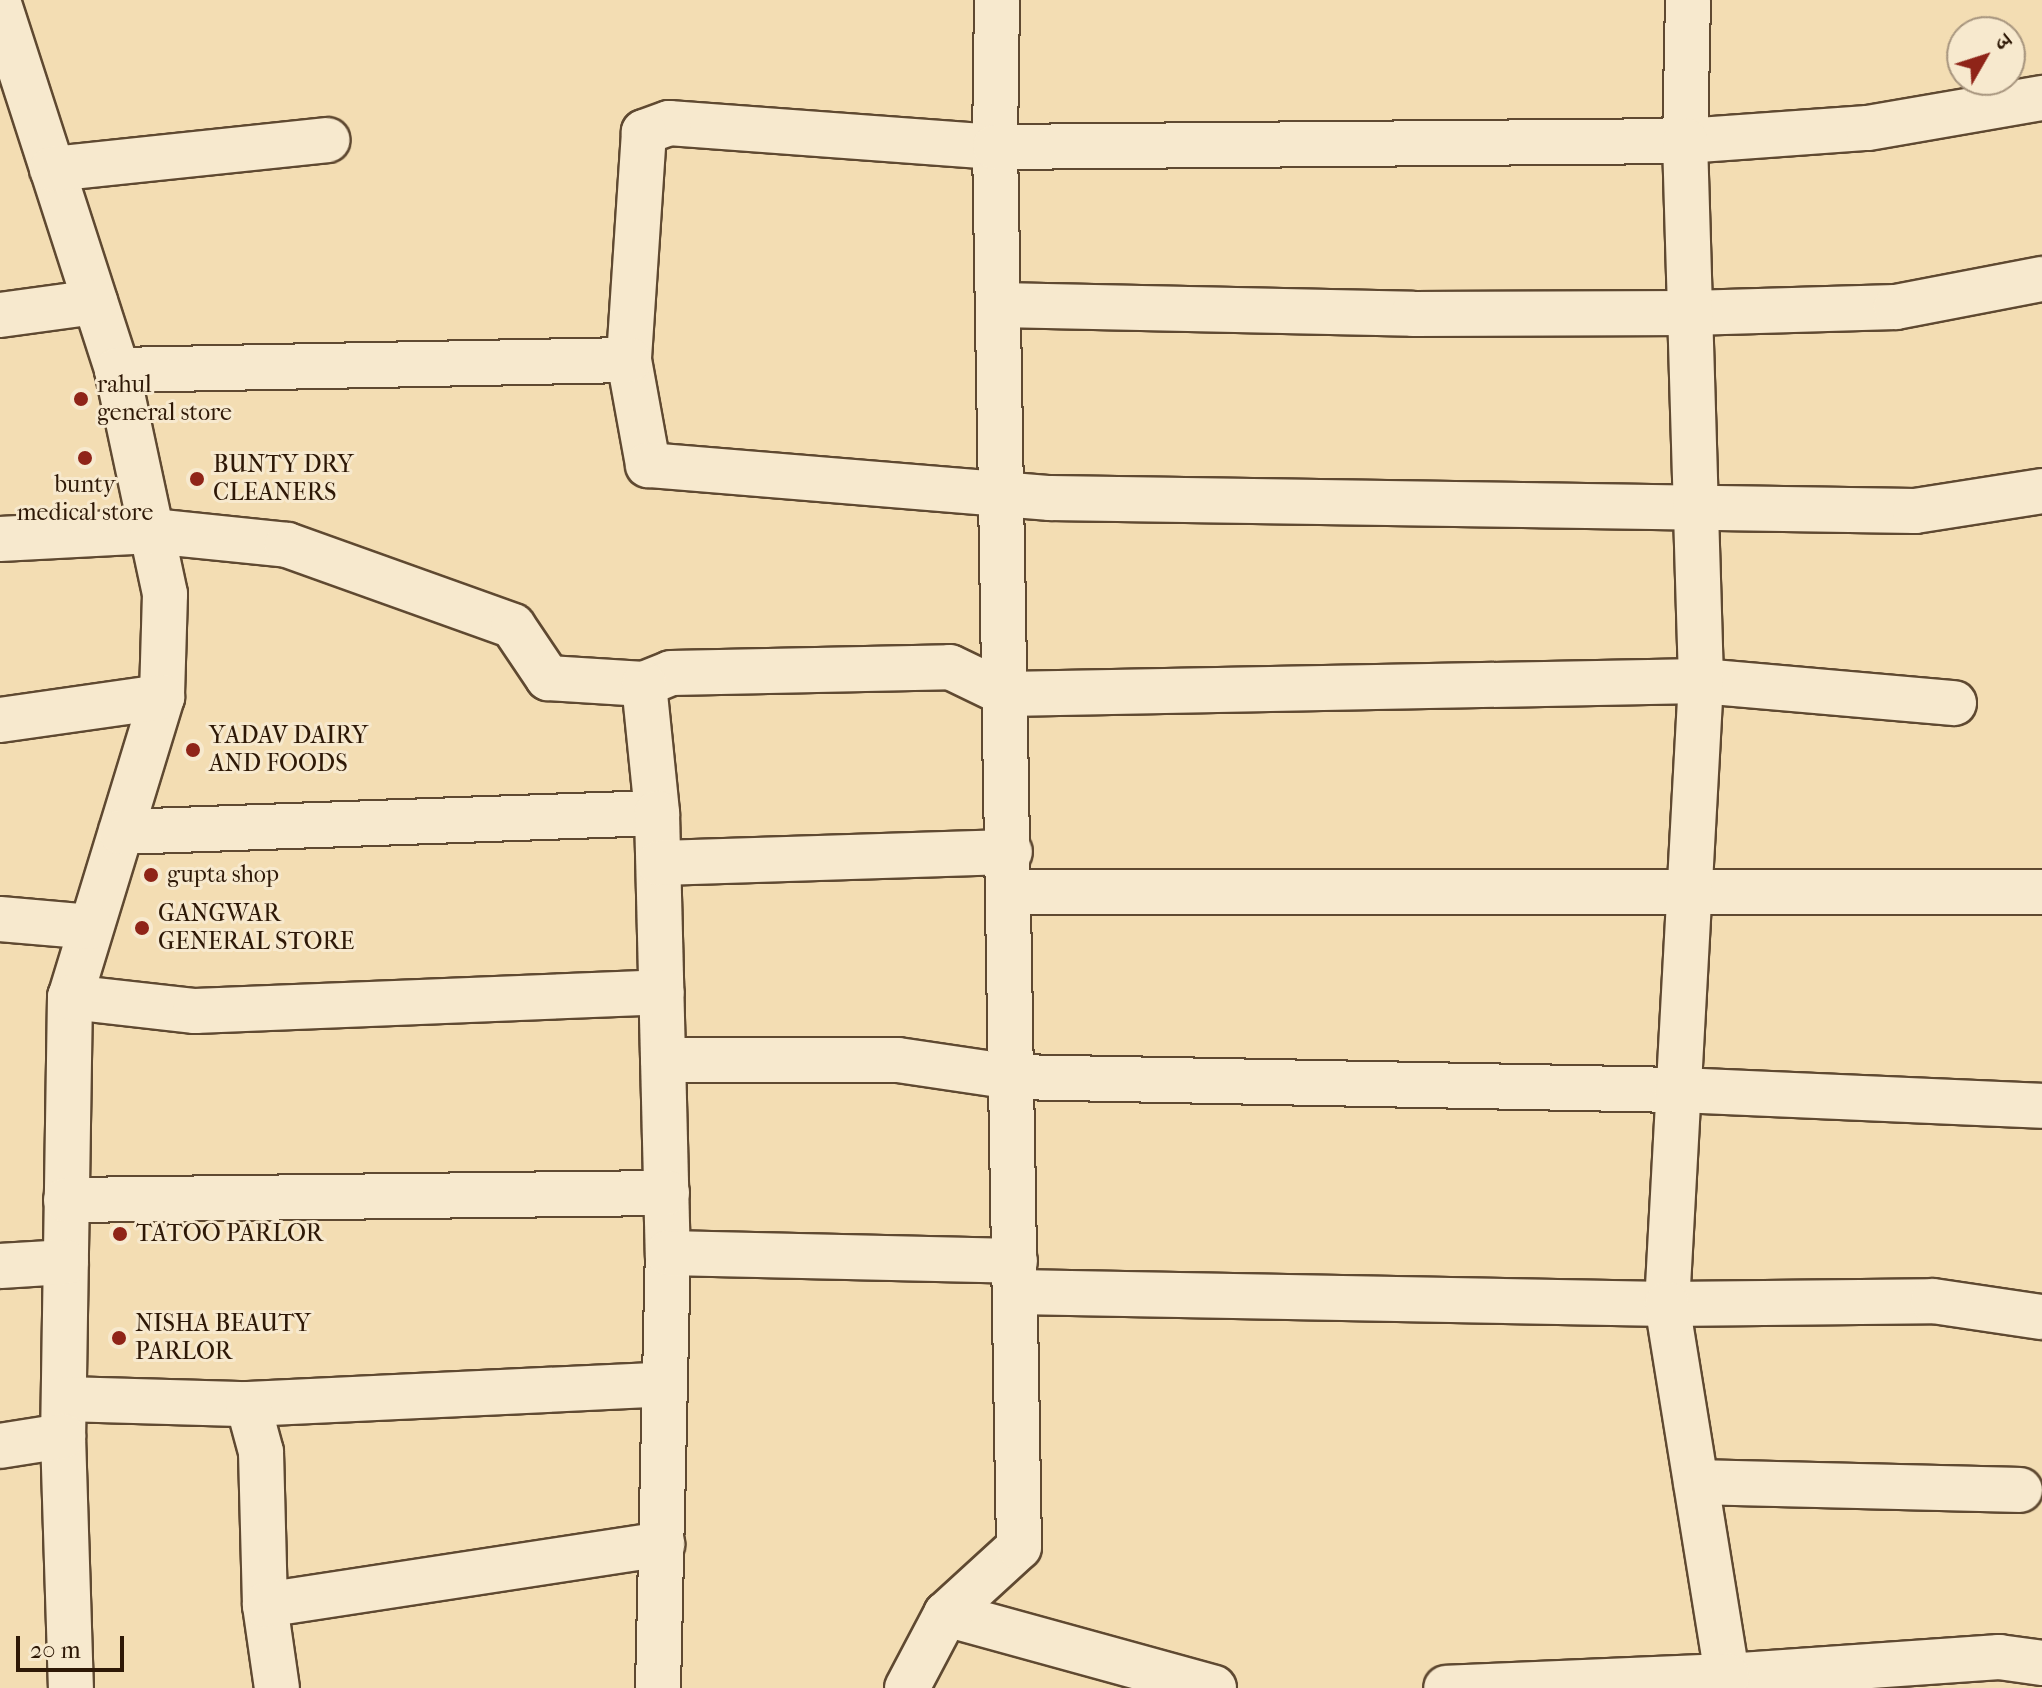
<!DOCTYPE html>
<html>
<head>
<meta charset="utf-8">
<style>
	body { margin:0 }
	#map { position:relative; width:2042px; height:1688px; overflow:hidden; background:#f3ddb3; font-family:"IM FELL French Canon","Noto Serif Devanagari",serif }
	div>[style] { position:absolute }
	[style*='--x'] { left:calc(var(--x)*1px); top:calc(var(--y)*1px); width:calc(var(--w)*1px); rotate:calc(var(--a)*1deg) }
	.roads { filter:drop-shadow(2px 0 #5f4931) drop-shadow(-2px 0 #5f4931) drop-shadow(0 2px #5f4931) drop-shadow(0 -2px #5f4931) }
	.minor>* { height:44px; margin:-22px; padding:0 22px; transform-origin:22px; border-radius:22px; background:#f7e9ce }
	.dots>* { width:22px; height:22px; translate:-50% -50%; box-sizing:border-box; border:4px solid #f7e9ce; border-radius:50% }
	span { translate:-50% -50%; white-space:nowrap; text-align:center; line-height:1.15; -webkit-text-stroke:6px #f7e9ce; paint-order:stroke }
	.poi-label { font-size:24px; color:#2e1806 }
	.left { translate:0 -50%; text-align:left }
	.north { position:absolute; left:1946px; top:16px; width:80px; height:80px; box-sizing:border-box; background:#f7e9ce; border:2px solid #a7957e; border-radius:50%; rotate:51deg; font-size:22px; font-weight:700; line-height:32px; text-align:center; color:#2e1806 }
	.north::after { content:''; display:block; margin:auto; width:28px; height:36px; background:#8f2418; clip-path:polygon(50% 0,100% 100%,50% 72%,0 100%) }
	.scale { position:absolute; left:16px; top:1636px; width:108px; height:36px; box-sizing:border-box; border:4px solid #2e1806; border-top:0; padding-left:10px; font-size:24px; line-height:28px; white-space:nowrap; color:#2e1806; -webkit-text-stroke:6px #f7e9ce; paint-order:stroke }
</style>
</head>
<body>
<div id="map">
	<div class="roads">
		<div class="minor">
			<i style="--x:997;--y:0;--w:147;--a:90.8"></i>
			<i style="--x:995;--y:147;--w:327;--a:-175.8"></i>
			<i style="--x:669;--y:123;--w:27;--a:160"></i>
			<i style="--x:644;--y:132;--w:228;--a:93.8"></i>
			<i style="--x:629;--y:360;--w:107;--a:79.7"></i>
			<i style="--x:648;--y:465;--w:403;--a:4.7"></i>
			<i style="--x:1050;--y:498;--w:865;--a:0.86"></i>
			<i style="--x:1915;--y:511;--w:129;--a:-8.9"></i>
			<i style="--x:1688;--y:0;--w:141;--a:91.2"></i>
			<i style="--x:1685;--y:141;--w:183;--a:-4.1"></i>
			<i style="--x:1868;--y:128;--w:177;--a:-9.8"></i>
			<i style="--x:0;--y:7;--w:381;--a:72.1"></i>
			<i style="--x:117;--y:370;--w:229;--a:77.9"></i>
			<i style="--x:165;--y:594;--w:103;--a:91.7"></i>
			<i style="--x:162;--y:697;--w:314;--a:107"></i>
			<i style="--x:70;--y:997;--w:439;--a:90.9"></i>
			<i style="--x:63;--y:1436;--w:252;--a:88.2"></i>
			<i style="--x:52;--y:169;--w:277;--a:-6"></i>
			<i style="--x:999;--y:305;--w:414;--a:1.2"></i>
			<i style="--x:1413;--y:314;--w:277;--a:-0.2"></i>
			<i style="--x:1690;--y:313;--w:206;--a:-1.7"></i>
			<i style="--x:1896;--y:307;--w:149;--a:-10.9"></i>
			<i style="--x:0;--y:315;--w:96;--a:-7.8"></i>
			<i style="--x:117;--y:370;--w:512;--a:-1.12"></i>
			<i style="--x:0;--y:539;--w:152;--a:-3"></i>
			<i style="--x:152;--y:531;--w:136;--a:5.9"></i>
			<i style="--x:287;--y:545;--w:240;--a:19.7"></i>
			<i style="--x:513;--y:626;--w:63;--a:56.1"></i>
			<i style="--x:548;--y:678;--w:96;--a:3.6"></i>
			<i style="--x:644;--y:684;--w:29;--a:-22"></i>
			<i style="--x:671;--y:673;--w:279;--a:-1.2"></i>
			<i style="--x:950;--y:667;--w:62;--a:25.7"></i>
			<i style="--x:1006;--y:694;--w:695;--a:-1.07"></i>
			<i style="--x:1701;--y:681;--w:254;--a:5"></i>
			<i style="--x:644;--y:684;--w:130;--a:84.2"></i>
			<i style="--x:0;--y:720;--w:164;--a:-8.1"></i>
			<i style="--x:121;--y:832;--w:536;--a:-2.03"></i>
			<i style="--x:657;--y:813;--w:440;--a:88.6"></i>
			<i style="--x:659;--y:863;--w:351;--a:-1.8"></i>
			<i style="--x:1010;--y:892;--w:1032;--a:0"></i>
			<i style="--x:0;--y:919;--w:91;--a:5"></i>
			<i style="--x:70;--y:997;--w:126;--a:6.4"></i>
			<i style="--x:195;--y:1011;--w:467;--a:-2.3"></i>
			<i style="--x:663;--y:1060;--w:235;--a:0"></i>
			<i style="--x:898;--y:1060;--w:116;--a:8.4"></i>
			<i style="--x:1013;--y:1077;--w:665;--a:1.12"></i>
			<i style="--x:1678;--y:1090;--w:364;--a:2.5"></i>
			<i style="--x:66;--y:1200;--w:601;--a:-0.67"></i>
			<i style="--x:0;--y:1266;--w:66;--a:-3.5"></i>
			<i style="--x:1016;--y:1292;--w:651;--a:1.06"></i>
			<i style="--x:1667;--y:1304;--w:266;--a:-0.6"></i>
			<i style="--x:1933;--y:1301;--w:110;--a:8.4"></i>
			<i style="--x:64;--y:1399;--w:184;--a:1.6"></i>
			<i style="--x:248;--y:1404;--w:417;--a:-2.7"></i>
			<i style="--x:248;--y:1404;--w:50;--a:74.8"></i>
			<i style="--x:261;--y:1452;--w:153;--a:88.5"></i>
			<i style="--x:265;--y:1605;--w:84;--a:81.8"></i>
			<i style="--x:0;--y:1446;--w:64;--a:-9"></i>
			<i style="--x:1696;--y:1482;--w:324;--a:1.4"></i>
			<i style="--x:265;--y:1605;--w:402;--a:-8.7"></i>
			<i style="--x:946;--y:1614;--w:278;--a:15.4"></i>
			<i style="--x:1727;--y:1676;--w:273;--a:-4"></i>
			<i style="--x:1999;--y:1657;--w:43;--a:7.9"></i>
			<i style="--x:658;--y:1688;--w:435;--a:-88.7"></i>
			<i style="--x:668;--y:1253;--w:347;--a:1.3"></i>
			<i style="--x:907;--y:1688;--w:84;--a:-62.2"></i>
			<i style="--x:946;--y:1614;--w:99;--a:-42.5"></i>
			<i style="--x:1019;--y:1547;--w:1400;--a:-90.98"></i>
			<i style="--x:995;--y:147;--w:690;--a:-0.5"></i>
			<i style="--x:1685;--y:141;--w:540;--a:88.3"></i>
			<i style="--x:1701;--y:681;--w:624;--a:93.12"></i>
			<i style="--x:1667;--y:1304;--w:377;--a:80.8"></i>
			<i style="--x:1727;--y:1676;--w:281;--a:177.6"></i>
		</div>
	</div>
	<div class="dots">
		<i style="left:81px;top:399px;background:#8f2418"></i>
		<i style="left:85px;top:458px;background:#8f2418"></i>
		<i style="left:197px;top:479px;background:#8f2418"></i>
		<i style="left:193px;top:750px;background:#8f2418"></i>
		<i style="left:151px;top:875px;background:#8f2418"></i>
		<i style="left:142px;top:928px;background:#8f2418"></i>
		<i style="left:120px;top:1234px;background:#8f2418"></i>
		<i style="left:119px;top:1338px;background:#8f2418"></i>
	</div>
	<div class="poi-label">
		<span class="left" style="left:97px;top:399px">rahul<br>general store</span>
		<span class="left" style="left:213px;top:479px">BUNTY DRY<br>CLEANERS</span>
		<span style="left:85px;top:499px">bunty<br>medical store</span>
		<span class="left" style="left:209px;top:750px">YADAV DAIRY<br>AND FOODS</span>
		<span class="left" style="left:167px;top:875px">gupta shop</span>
		<span class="left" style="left:158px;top:928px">GANGWAR<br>GENERAL STORE</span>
		<span class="left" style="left:136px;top:1234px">TATOO PARLOR</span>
		<span class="left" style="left:135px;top:1338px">NISHA BEAUTY<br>PARLOR</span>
	</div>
	<div class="north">उ</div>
	<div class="scale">20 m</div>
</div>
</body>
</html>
